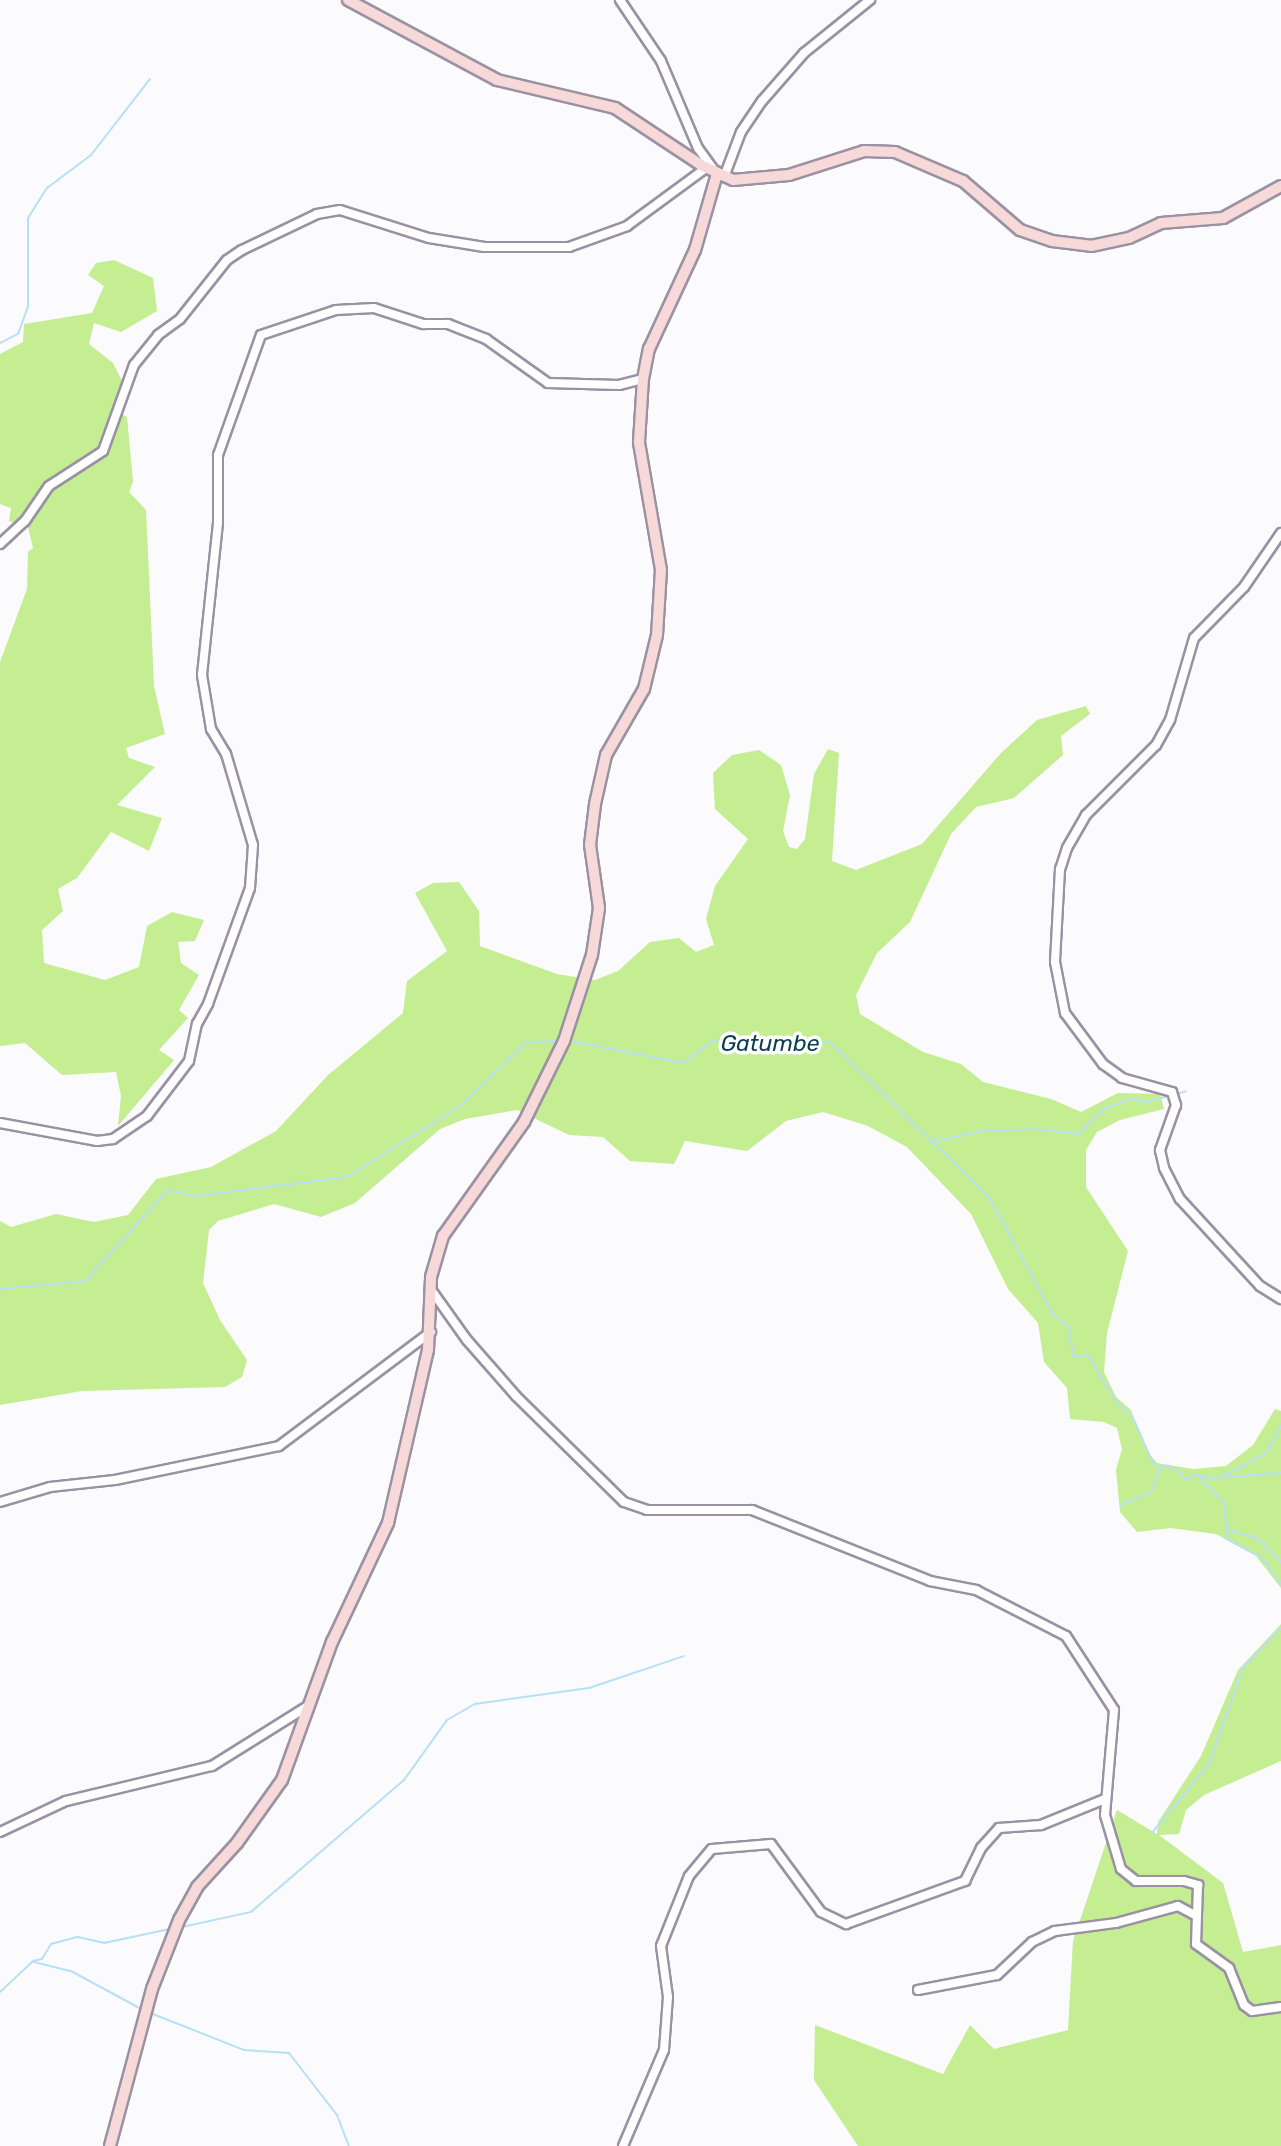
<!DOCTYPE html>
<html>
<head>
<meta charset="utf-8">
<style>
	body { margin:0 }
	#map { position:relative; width:1281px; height:2146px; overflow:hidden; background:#fbfafd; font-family:Rubik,sans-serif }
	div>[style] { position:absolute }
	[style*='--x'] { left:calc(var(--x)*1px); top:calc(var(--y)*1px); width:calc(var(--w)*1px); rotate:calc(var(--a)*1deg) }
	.green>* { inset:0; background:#c5ed91 }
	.stream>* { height:2px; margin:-1px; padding:0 1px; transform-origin:1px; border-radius:1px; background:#b8e0f5 }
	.roads { filter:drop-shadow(2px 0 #9a92a3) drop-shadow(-2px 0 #9a92a3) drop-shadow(0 2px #9a92a3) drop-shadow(0 -2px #9a92a3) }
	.minor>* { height:8px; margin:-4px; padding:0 4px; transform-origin:4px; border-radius:4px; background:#fff }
	.major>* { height:10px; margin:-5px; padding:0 5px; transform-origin:5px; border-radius:5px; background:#f8d9d9 }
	span { translate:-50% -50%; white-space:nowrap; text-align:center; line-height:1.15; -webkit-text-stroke:7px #fff; paint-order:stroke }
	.water-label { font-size:23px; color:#093d52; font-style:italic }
</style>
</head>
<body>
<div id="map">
	<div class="green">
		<i style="clip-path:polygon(114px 260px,153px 278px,157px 311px,121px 332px,94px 323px,89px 344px,113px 363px,122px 381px,118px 412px,127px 417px,133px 482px,129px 492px,146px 510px,154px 686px,165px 734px,126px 748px,129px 758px,155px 767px,117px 805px,162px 818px,149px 851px,111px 832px,77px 878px,58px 889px,63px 911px,42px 930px,44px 963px,105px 980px,139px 967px,147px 926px,172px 912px,204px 920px,195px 941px,178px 942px,181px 963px,199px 975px,179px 1010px,188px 1018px,159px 1050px,174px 1060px,118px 1126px,121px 1096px,116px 1072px,62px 1075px,25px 1043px,0 1046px,0 662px,27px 589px,28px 552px,33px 548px,28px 527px,9px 521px,11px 508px,0 504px,0 354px,23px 342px,24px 324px,92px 313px,104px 286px,88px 275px,96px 263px)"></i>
		<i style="clip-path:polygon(1086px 706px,1090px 714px,1061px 736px,1063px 755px,1014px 798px,976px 807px,951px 834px,910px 922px,877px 953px,856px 995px,860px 1014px,923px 1052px,961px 1064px,983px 1082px,1051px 1099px,1081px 1112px,1118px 1093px,1160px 1094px,1164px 1109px,1120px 1120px,1097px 1132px,1086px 1150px,1086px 1187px,1128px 1251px,1107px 1333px,1104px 1372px,1116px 1397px,1131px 1410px,1147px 1451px,1157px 1463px,1193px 1469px,1226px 1466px,1253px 1445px,1275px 1409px,1281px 1411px,1281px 1588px,1256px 1556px,1216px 1534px,1170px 1528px,1137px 1532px,1120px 1512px,1116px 1470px,1122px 1449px,1117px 1428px,1104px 1422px,1070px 1419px,1067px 1388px,1044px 1362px,1038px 1323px,1008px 1289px,971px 1214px,907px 1147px,868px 1126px,823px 1112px,786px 1121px,747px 1151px,685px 1141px,674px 1164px,630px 1161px,603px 1137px,569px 1135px,517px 1110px,465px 1119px,440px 1129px,355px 1203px,321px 1217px,274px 1204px,218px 1221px,209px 1230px,203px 1283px,220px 1320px,247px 1360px,242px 1377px,225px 1387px,82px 1391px,0 1405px,0 1221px,11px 1227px,56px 1214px,94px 1222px,128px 1215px,156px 1179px,211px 1167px,276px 1131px,328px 1075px,403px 1013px,407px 981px,447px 951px,415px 893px,433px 883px,459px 882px,479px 911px,480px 946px,557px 974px,595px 980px,618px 971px,650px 942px,679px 938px,696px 952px,714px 945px,706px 919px,715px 886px,748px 839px,715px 809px,713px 773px,732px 755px,759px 750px,781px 765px,790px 795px,783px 831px,789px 847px,797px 849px,805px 839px,814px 774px,828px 749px,839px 753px,832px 861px,856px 870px,922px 844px,1001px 753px,1037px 720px)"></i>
		<i style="clip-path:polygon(1281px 1624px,1281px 1761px,1204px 1795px,1186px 1810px,1179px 1834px,1159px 1835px,1223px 1883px,1243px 1952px,1281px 1945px,1281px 2146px,858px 2146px,814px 2080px,815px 2025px,943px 2074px,970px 2025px,994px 2049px,1068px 2030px,1073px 1941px,1117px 1810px,1157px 1834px,1158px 1822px,1201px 1756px,1238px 1670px)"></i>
	</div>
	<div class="stream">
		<i style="--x:0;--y:343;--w:20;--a:-27"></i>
		<i style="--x:18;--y:334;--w:29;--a:-70"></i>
		<i style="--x:28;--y:307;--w:89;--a:-90"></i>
		<i style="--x:28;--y:218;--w:36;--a:-58"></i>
		<i style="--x:47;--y:188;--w:55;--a:-36.9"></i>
		<i style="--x:91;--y:155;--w:96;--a:-52.2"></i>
		<i style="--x:570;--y:1041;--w:116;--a:10.9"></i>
		<i style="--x:684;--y:1063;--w:37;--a:-38"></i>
		<i style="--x:713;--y:1040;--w:117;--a:1"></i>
		<i style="--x:830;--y:1042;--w:222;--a:44.3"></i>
		<i style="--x:989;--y:1197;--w:134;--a:61.5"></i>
		<i style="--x:1053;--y:1315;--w:17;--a:33"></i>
		<i style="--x:1067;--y:1324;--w:34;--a:78"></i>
		<i style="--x:1074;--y:1357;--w:14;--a:-8"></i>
		<i style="--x:1088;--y:1355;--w:55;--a:59.2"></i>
		<i style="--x:1116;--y:1402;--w:23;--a:43"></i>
		<i style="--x:1133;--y:1418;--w:51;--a:65.9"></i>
		<i style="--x:1154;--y:1465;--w:20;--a:9"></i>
		<i style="--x:1174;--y:1468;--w:18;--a:43"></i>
		<i style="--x:1187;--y:1480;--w:9;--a:-36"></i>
		<i style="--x:1194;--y:1475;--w:19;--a:9"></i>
		<i style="--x:1213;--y:1478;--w:68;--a:-4.2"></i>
		<i style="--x:1177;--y:1094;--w:9;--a:-18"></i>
		<i style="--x:931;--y:1142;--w:52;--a:-12.2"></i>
		<i style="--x:982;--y:1131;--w:56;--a:-2"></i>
		<i style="--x:1038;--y:1129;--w:40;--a:7.1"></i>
		<i style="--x:1078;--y:1134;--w:35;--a:-45"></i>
		<i style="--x:1103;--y:1109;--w:29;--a:-20"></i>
		<i style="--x:1130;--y:1099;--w:17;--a:10"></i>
		<i style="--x:1147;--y:1102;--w:22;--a:-16"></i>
		<i style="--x:0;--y:1289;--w:85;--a:-5.4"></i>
		<i style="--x:85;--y:1281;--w:123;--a:-47.6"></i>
		<i style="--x:168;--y:1190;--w:29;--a:12"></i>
		<i style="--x:196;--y:1196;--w:152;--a:-7.2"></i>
		<i style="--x:347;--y:1177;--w:137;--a:-32.2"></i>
		<i style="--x:463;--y:1104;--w:88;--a:-44.5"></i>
		<i style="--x:526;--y:1042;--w:32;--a:-2"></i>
		<i style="--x:1197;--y:1475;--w:39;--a:46"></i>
		<i style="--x:1224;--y:1503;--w:27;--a:84"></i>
		<i style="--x:1227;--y:1530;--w:31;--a:15"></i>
		<i style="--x:1257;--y:1538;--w:34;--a:45"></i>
		<i style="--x:1225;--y:1475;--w:47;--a:-27.6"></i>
		<i style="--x:1267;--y:1453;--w:31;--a:-63"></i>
		<i style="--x:1121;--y:1505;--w:33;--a:-23"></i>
		<i style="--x:1151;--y:1492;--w:29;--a:-68"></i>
		<i style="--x:1227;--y:1530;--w:8;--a:104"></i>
		<i style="--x:1225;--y:1538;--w:41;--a:27.8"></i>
		<i style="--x:1261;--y:1557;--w:34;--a:53"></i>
		<i style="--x:1151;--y:1834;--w:91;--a:-50.4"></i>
		<i style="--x:1209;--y:1764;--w:102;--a:-70.5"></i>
		<i style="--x:1243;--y:1668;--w:55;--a:-46.5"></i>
		<i style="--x:182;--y:1927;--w:71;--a:-12.3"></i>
		<i style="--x:251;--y:1912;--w:202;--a:-40.8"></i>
		<i style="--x:404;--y:1780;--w:74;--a:-54.4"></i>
		<i style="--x:447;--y:1720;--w:32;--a:-30"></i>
		<i style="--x:475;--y:1704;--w:115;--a:-8"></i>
		<i style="--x:589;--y:1688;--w:100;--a:-18.6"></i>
		<i style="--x:34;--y:1962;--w:38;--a:14"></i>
		<i style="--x:71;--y:1971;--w:82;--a:28.4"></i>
		<i style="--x:0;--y:1992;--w:45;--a:-43.2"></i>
		<i style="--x:33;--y:1961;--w:9;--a:-13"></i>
		<i style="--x:42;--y:1959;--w:17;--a:-59"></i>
		<i style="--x:51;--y:1944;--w:28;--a:-15"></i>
		<i style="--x:78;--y:1937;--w:27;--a:13"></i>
		<i style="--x:104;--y:1943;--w:67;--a:-12"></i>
		<i style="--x:148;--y:2012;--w:103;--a:21.6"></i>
		<i style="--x:244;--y:2050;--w:45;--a:3.8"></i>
		<i style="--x:289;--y:2053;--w:78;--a:52.3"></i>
		<i style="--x:337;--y:2115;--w:33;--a:69"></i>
	</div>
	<div class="roads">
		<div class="minor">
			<i style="--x:620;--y:0;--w:73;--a:56.1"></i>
			<i style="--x:661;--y:61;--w:95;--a:67"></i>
			<i style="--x:698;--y:148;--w:26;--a:54"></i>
			<i style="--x:724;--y:177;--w:48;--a:-69.3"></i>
			<i style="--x:741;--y:132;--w:37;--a:-56"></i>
			<i style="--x:762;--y:101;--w:64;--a:-48.8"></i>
			<i style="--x:804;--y:53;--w:85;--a:-38.8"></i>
			<i style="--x:1281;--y:533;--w:65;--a:124.4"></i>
			<i style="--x:1244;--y:587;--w:71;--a:134.4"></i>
			<i style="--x:1194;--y:638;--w:85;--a:106.3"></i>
			<i style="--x:1170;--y:720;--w:29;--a:119"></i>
			<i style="--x:1156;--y:745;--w:99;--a:135"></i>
			<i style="--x:1086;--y:815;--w:38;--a:120"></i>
			<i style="--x:1067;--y:848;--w:22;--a:108"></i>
			<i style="--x:1060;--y:869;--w:93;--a:93.1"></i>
			<i style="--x:1055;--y:962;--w:52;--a:78.9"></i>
			<i style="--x:1065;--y:1013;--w:64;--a:53.3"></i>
			<i style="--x:1103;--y:1064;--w:24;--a:36"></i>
			<i style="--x:1122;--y:1078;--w:52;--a:15.6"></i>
			<i style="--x:1172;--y:1092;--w:14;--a:73"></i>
			<i style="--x:1176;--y:1105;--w:48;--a:109.6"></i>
			<i style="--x:1160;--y:1150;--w:18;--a:77"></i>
			<i style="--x:1164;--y:1168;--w:35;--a:63"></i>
			<i style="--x:1180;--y:1199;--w:118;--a:47.4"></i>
			<i style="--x:1260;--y:1286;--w:25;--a:32"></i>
			<i style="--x:0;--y:544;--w:34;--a:-43"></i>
			<i style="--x:25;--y:521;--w:42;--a:-55.6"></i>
			<i style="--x:49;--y:486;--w:64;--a:-32.9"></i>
			<i style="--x:103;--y:451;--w:91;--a:-70.2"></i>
			<i style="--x:134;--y:365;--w:38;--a:-51"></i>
			<i style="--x:158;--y:335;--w:27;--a:-36"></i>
			<i style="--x:180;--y:319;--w:75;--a:-51.5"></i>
			<i style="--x:227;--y:260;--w:18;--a:-34"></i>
			<i style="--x:242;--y:250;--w:83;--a:-25.6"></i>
			<i style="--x:317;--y:214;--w:23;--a:-10"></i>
			<i style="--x:340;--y:210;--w:93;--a:17.5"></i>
			<i style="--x:429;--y:238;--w:56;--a:9.3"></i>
			<i style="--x:484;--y:247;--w:85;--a:0"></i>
			<i style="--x:569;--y:247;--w:62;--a:-19.9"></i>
			<i style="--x:627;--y:226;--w:98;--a:-36.3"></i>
			<i style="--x:0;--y:1123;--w:99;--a:10.5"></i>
			<i style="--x:97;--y:1141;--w:16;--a:-7"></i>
			<i style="--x:113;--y:1139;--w:41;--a:-34.1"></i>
			<i style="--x:147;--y:1116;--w:69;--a:-52.6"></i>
			<i style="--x:189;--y:1061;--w:38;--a:-78"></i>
			<i style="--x:197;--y:1024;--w:23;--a:-61"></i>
			<i style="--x:208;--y:1004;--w:123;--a:-70.1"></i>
			<i style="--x:250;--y:888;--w:43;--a:-86"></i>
			<i style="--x:253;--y:845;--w:95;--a:-106.5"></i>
			<i style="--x:226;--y:754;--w:29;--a:-121"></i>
			<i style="--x:211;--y:729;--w:55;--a:-99.5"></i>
			<i style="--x:202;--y:675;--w:154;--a:-84"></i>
			<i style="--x:218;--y:522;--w:67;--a:-90"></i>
			<i style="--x:218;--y:455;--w:127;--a:-70.3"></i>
			<i style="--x:261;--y:335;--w:79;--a:-18.4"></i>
			<i style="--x:336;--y:310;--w:38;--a:-3"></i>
			<i style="--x:374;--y:308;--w:52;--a:18.1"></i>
			<i style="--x:423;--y:324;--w:25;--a:0"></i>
			<i style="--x:448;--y:324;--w:41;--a:21.5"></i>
			<i style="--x:486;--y:339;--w:76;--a:35.4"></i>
			<i style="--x:548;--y:383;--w:71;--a:1.6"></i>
			<i style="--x:619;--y:385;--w:25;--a:-14"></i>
			<i style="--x:432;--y:1291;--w:60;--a:54.5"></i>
			<i style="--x:467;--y:1340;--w:74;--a:48.8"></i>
			<i style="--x:516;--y:1396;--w:151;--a:44.5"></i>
			<i style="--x:624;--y:1502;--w:24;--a:19"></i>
			<i style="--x:647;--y:1510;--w:105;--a:0"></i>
			<i style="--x:752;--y:1510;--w:192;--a:21.7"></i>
			<i style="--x:930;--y:1581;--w:47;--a:11.1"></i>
			<i style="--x:976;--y:1590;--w:101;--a:27.1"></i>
			<i style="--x:1066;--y:1636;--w:88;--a:57"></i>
			<i style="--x:1114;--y:1710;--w:105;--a:94.9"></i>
			<i style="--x:1105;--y:1815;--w:56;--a:73.5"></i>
			<i style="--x:1121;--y:1869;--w:19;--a:39"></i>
			<i style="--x:1136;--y:1881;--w:48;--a:0"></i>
			<i style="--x:1184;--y:1881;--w:15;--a:16"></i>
			<i style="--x:1198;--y:1885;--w:59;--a:91.9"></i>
			<i style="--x:1196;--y:1944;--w:41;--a:36"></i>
			<i style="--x:1229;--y:1968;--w:40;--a:68"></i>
			<i style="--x:1244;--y:2005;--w:10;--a:37"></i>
			<i style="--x:1252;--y:2011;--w:29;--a:-8"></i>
			<i style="--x:0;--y:1502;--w:52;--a:-16.7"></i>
			<i style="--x:50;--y:1487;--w:65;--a:-6.1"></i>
			<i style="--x:115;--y:1480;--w:167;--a:-11.7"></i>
			<i style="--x:279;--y:1446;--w:190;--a:-36.9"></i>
			<i style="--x:0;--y:1832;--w:73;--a:-25.2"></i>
			<i style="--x:66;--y:1801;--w:150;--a:-13.5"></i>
			<i style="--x:212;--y:1766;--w:113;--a:-32"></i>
			<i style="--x:918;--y:1990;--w:80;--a:-10.8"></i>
			<i style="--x:997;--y:1975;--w:48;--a:-43.3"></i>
			<i style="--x:1032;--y:1942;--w:25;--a:-26"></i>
			<i style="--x:1055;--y:1931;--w:62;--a:-7.5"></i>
			<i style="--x:1116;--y:1923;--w:64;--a:-15.3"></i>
			<i style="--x:1178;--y:1906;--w:19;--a:28"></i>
			<i style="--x:623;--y:2146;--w:104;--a:-66.9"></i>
			<i style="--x:664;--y:2050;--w:53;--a:-85.7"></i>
			<i style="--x:668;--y:1997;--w:51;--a:-97.8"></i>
			<i style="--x:661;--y:1946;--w:75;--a:-68.2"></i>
			<i style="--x:689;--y:1876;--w:35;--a:-50"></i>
			<i style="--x:712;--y:1849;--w:59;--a:-4.8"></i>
			<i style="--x:771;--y:1844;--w:84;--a:53.7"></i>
			<i style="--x:821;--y:1912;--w:28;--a:26"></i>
			<i style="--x:846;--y:1924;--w:127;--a:-19.9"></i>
			<i style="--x:965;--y:1881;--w:37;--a:-64"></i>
			<i style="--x:981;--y:1848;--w:27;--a:-48"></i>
			<i style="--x:999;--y:1828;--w:42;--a:-4.1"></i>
			<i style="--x:1041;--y:1825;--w:69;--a:-22.1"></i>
		</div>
		<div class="major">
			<i style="--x:348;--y:0;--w:169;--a:28.2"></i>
			<i style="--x:497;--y:80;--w:121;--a:13.3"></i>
			<i style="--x:615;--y:108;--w:103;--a:33.5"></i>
			<i style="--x:701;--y:165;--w:35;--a:25"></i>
			<i style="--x:733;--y:180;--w:56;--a:-5.1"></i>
			<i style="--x:789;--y:175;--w:79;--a:-17.7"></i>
			<i style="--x:864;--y:151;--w:31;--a:2"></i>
			<i style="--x:895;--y:152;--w:74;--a:23.1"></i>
			<i style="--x:963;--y:181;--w:75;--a:40.7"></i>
			<i style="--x:1020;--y:230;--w:34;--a:19"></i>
			<i style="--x:1052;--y:241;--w:39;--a:7"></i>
			<i style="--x:1091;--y:246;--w:39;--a:-12"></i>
			<i style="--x:1129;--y:238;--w:35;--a:-25"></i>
			<i style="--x:1161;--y:223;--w:62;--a:-4.6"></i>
			<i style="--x:1223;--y:218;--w:66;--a:-28.9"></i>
			<i style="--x:110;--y:2146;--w:163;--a:-75"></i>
			<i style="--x:152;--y:1989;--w:74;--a:-68.6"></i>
			<i style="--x:179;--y:1920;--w:38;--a:-61"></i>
			<i style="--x:197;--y:1887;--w:59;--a:-47.7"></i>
			<i style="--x:237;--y:1843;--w:77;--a:-54.5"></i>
			<i style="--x:282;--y:1780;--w:147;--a:-70.1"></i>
			<i style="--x:332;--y:1642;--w:132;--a:-64.8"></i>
			<i style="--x:388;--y:1523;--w:178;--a:-77"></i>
			<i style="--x:428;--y:1350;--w:73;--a:-87.6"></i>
			<i style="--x:431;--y:1277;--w:43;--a:-73.7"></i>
			<i style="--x:443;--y:1236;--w:140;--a:-54.6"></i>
			<i style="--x:524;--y:1122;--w:90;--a:-63.7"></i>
			<i style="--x:564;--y:1041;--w:90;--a:-72"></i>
			<i style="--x:592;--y:955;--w:48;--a:-81.5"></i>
			<i style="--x:599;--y:908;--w:64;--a:-98.1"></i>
			<i style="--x:590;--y:845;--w:41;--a:-83"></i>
			<i style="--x:595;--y:804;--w:50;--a:-77.3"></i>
			<i style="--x:606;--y:755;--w:76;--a:-60.1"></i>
			<i style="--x:644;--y:689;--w:56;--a:-76.5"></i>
			<i style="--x:657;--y:635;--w:65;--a:-86.5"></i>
			<i style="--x:661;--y:570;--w:130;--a:-99.8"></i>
			<i style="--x:639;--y:442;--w:63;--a:-86.4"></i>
			<i style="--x:643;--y:379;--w:31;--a:-79"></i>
			<i style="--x:649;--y:349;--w:109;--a:-65.1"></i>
			<i style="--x:695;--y:250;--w:79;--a:-73.9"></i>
		</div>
	</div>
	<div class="water-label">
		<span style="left:770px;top:1043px">Gatumbe</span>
	</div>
</div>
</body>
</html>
